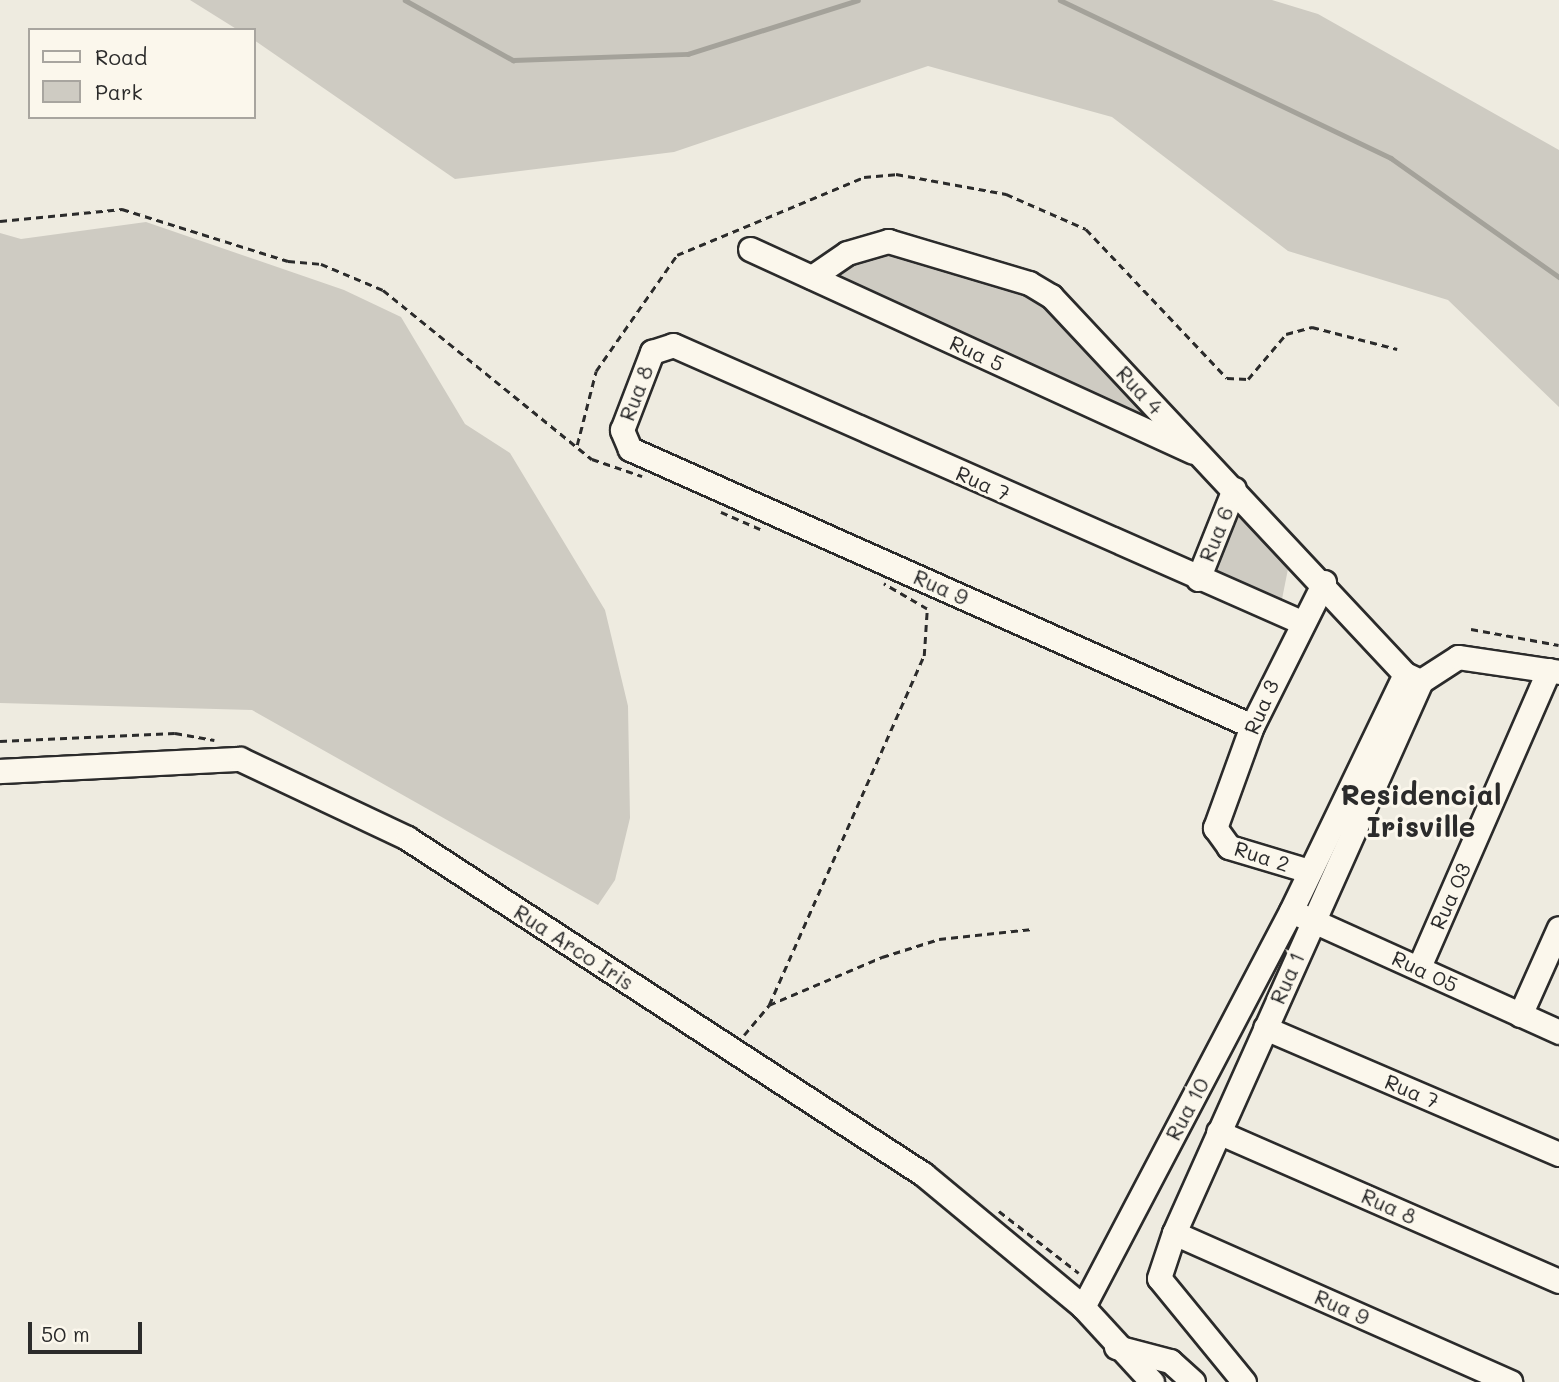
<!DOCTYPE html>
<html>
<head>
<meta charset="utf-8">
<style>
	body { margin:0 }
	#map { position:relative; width:1559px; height:1382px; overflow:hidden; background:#eeebe0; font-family:Mali,sans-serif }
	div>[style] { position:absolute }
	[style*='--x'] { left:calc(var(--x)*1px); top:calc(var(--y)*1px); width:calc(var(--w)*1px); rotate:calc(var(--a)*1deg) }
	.green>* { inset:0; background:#cecbc2 }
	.stream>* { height:4.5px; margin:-2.25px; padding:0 2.25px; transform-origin:2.25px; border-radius:2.25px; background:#a4a29a }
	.path>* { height:2.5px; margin-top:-1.25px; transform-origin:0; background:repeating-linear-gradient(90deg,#2b2b2b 0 7px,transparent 0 12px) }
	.roads { filter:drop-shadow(2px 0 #2b2b2b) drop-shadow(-2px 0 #2b2b2b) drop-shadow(0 2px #2b2b2b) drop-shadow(0 -2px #2b2b2b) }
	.minor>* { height:23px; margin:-11.5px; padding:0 11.5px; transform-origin:11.5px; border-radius:11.5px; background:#fbf7ec }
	span { translate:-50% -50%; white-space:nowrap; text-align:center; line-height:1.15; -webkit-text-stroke:6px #fbf7ec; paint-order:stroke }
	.street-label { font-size:21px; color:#2b2b2b }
	.district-label { font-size:28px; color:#2b2b2b; font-weight:700 }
	.legend { position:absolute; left:28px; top:28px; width:228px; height:91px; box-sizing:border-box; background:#fbf7ec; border:2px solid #a8a59f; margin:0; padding:9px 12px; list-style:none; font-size:21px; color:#2b2b2b }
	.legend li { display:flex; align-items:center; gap:14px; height:35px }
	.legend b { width:35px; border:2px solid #a8a59f }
	.scale { position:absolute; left:28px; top:1322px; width:114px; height:32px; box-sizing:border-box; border:4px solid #2b2b2b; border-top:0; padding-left:9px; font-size:21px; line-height:24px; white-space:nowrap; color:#2b2b2b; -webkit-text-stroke:5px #fbf7ec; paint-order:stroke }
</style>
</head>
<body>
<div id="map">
	<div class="green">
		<i style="clip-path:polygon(190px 0,1272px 0,1318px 14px,1559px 150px,1559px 407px,1448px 300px,1288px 251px,1112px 117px,928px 66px,674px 152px,455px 179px,254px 40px,254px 30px,238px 30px)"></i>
		<i style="clip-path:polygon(146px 222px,344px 290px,401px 317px,465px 424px,510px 453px,605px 610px,628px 706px,630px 818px,615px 880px,598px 905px,252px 710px,0 703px,0 233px,21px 239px)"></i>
		<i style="clip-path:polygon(883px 249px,1035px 300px,1160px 425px,827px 276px,828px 268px)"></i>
		<i style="clip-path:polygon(1226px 499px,1289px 564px,1282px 599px,1197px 567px)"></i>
	</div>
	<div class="stream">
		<i style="--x:405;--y:0;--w:124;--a:29.1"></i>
		<i style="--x:513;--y:60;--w:175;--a:-2"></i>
		<i style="--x:688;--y:54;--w:178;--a:-17.6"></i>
		<i style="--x:1060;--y:0;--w:367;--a:25.5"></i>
		<i style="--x:1391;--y:158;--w:206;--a:35.3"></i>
	</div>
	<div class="path">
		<i style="--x:0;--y:221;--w:123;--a:-5.6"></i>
		<i style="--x:122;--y:209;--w:174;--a:17.4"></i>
		<i style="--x:288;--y:261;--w:33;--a:5"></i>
		<i style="--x:321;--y:264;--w:67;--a:22.8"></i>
		<i style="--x:383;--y:290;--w:269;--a:39"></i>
		<i style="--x:592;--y:459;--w:53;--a:18.8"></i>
		<i style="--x:577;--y:445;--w:76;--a:-75.6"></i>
		<i style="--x:596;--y:371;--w:141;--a:-55.1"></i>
		<i style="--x:677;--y:255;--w:203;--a:-22.6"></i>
		<i style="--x:864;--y:177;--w:32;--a:-5"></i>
		<i style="--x:896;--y:174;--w:112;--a:10.3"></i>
		<i style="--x:1006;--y:194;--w:87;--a:23.6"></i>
		<i style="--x:1086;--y:229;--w:205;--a:46.6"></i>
		<i style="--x:1227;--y:378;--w:21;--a:3"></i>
		<i style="--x:1248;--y:379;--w:59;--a:-49.8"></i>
		<i style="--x:1286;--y:334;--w:27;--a:-15"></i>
		<i style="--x:1312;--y:327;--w:88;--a:14.5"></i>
		<i style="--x:721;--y:512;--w:43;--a:23.6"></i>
		<i style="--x:1471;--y:629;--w:89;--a:10.3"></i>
		<i style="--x:0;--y:741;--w:175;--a:-2.6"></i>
		<i style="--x:175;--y:733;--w:40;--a:10"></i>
		<i style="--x:769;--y:1005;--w:382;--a:-66.1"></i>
		<i style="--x:924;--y:656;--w:47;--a:-86.3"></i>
		<i style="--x:927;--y:609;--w:50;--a:-149.8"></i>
		<i style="--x:744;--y:1035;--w:39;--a:-50"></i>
		<i style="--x:769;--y:1005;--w:123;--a:-23"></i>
		<i style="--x:882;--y:957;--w:60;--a:-17.5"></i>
		<i style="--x:939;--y:939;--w:94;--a:-6.1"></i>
		<i style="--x:999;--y:1211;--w:101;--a:37.8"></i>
	</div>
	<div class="roads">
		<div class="minor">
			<i style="--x:750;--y:249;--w:487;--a:24.6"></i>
			<i style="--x:812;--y:277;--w:42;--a:-34.4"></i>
			<i style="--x:847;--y:253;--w:43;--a:-16.3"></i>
			<i style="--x:888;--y:241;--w:147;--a:16.6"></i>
			<i style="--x:1029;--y:283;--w:26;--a:31"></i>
			<i style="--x:1051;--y:296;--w:518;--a:46.88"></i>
			<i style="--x:1198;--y:579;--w:97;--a:-68.2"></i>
			<i style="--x:1252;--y:726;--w:681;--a:-155.99"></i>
			<i style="--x:630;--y:449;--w:21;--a:-113"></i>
			<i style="--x:622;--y:430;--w:84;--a:-69"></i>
			<i style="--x:652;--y:352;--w:22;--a:-18"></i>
			<i style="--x:673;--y:345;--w:684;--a:23.79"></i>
			<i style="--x:0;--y:771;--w:240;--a:-2.9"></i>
			<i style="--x:240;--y:759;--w:185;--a:25.3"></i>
			<i style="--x:407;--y:838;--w:616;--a:33.07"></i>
			<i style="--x:923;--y:1174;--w:208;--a:39.7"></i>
			<i style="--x:1083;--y:1307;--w:102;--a:47.4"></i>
			<i style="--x:1309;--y:871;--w:84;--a:-163.3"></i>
			<i style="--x:1229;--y:847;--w:24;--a:-126"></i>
			<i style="--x:1215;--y:828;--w:109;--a:-70.1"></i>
			<i style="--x:1252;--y:726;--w:161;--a:-63.4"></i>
			<i style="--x:1300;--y:915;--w:284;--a:24.3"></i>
			<i style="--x:1419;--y:967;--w:324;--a:-66.4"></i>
			<i style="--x:1520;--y:1015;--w:95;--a:-65.9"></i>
			<i style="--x:1265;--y:1028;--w:320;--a:23.2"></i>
			<i style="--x:1218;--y:1132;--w:372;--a:23.6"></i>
			<i style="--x:1174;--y:1233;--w:368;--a:23.9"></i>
			<i style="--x:1083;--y:1307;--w:447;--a:-62.3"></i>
			<i style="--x:1291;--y:911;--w:263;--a:-64.3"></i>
			<i style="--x:1405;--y:674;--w:14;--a:25"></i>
			<i style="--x:1116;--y:1347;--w:56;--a:14.5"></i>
			<i style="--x:1170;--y:1361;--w:31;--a:42"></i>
			<i style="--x:1244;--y:1382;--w:134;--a:-129.3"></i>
			<i style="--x:1159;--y:1278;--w:47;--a:-71.6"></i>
			<i style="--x:1174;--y:1233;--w:605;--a:-65.89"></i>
			<i style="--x:1421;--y:681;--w:44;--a:-33"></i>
			<i style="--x:1458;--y:657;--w:102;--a:8.4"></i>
		</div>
	</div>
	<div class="street-label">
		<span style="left:977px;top:353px;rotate:25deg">Rua 5</span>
		<span style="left:1140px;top:390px;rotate:47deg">Rua 4</span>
		<span style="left:636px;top:393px;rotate:-69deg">Rua 8</span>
		<span style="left:983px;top:483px;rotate:24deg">Rua 7</span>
		<span style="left:1216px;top:534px;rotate:-68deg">Rua 6</span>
		<span style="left:941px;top:587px;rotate:24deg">Rua 9</span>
		<span style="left:1261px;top:707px;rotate:-67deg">Rua 3</span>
		<span style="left:1262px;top:856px;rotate:18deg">Rua 2</span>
		<span style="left:1450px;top:896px;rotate:-66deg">Rua 03</span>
		<span style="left:574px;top:947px;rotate:33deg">Rua Arco Iris</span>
		<span style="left:1425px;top:971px;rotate:25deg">Rua 05</span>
		<span style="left:1287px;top:978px;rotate:-66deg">Rua 1</span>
		<span style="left:1412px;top:1091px;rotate:23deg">Rua 7</span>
		<span style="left:1187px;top:1109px;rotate:-62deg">Rua 10</span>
		<span style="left:1389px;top:1206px;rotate:24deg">Rua 8</span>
		<span style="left:1342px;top:1307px;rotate:24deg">Rua 9</span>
	</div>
	<div class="district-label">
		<span style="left:1421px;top:810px">Residencial<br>Irisville</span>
	</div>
	<ul class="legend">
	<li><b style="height:9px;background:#fbf7ec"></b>Road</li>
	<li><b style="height:19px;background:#cecbc2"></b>Park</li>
	</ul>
	<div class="scale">50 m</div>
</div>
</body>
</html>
